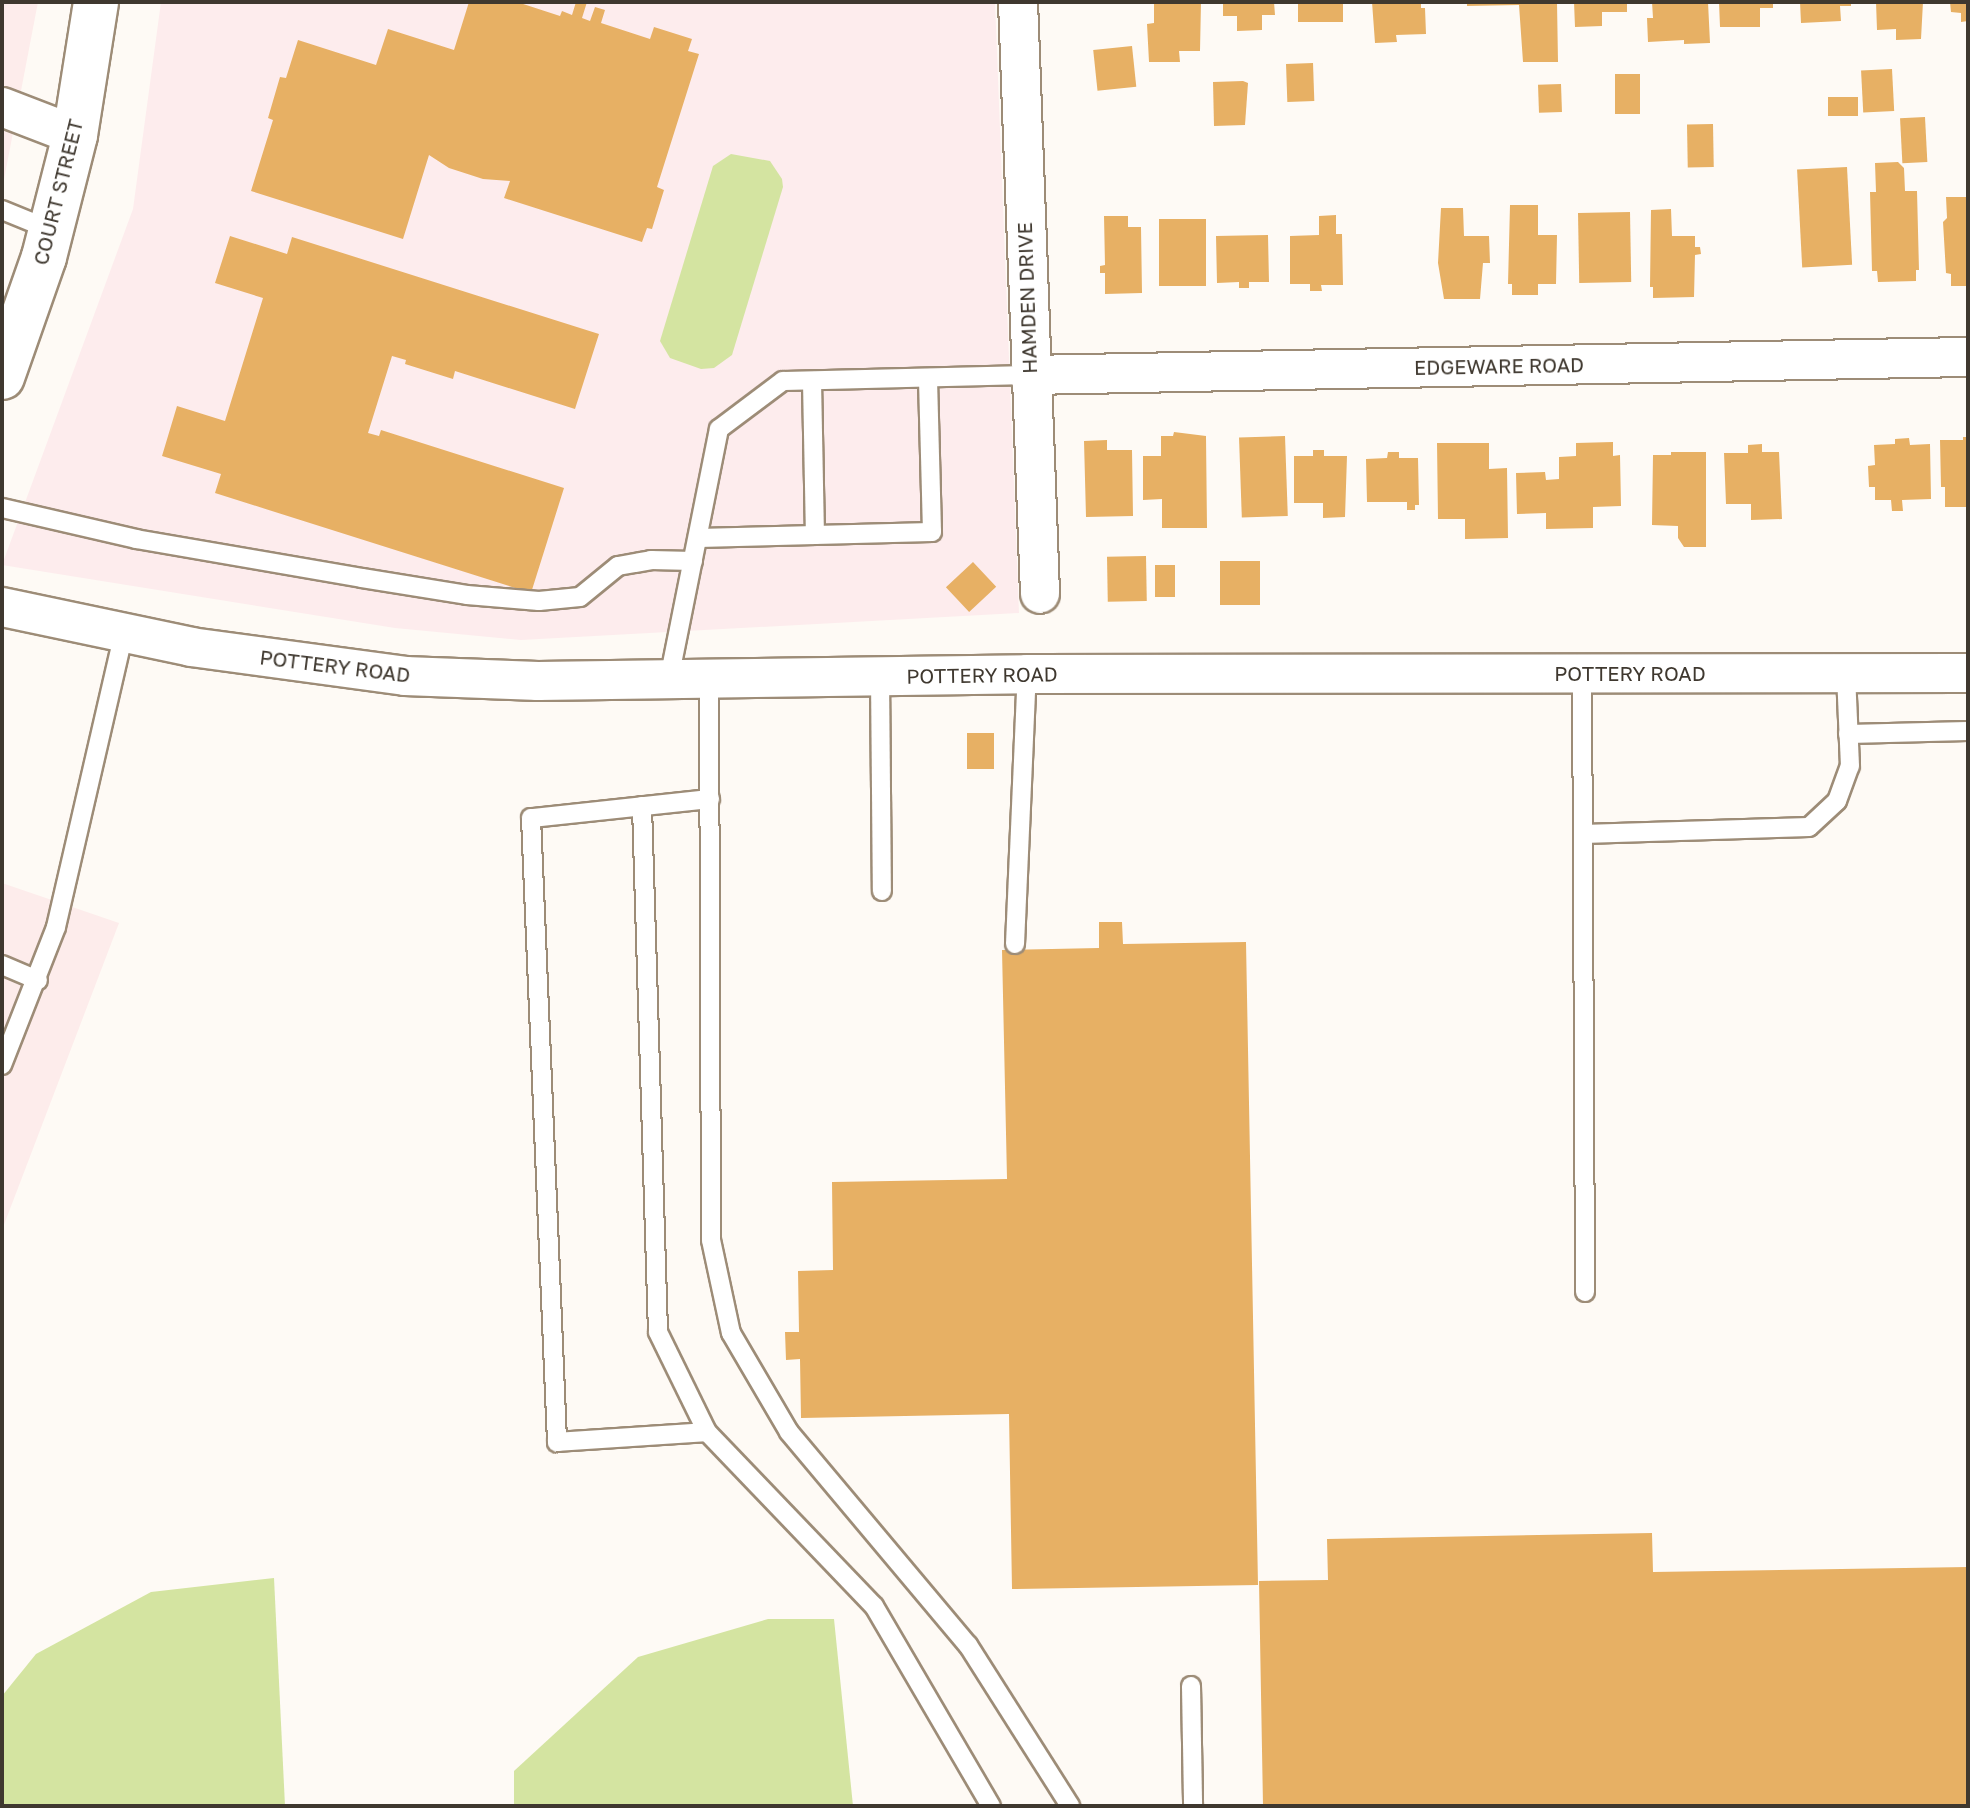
<!DOCTYPE html>
<html>
<head>
<meta charset="utf-8">
<style>
	body { margin:0 }
	#map { position:relative; width:1970px; height:1808px; overflow:hidden; background:#fefaf5; font-family:"Golos Text",sans-serif }
	div>[style] { position:absolute }
	[style*='--x'] { left:calc(var(--x)*1px); top:calc(var(--y)*1px); width:calc(var(--w)*1px); rotate:calc(var(--a)*1deg) }
	.commercial>* { inset:0; background:#fdeceb }
	.education>* { inset:0; background:#fdeced }
	.green>* { inset:0; background:#d4e4a1 }
	.building>* { inset:0; background:#e7b064; transform-origin:0 0 }
	.roads { filter:drop-shadow(2px 0 #9d8c77) drop-shadow(-2px 0 #9d8c77) drop-shadow(0 2px #9d8c77) drop-shadow(0 -2px #9d8c77) }
	.service>* { height:18px; margin:-9px; padding:0 9px; transform-origin:9px; border-radius:9px; background:#fff }
	.minor>* { height:38px; margin:-19px; padding:0 19px; transform-origin:19px; border-radius:19px; background:#fff }
	.primary>* { height:44px; margin:-22px; padding:0 22px; transform-origin:22px; border-radius:22px; background:#fff }
	span { translate:-50% -50%; white-space:nowrap; text-align:center; line-height:1.15; -webkit-text-stroke:6px #fff; paint-order:stroke }
	.street-label { font-size:20px; color:#3f382f }
	.frame { position:absolute; inset:0; border:4px solid #3f382f; pointer-events:none }
</style>
</head>
<body>
<div id="map">
	<div class="commercial">
		<i style="clip-path:polygon(2px 2px,38px 2px,2px 190px)"></i>
		<i style="clip-path:polygon(2px 883px,119px 923px,2px 1230px)"></i>
	</div>
	<div class="education">
		<i style="clip-path:polygon(161px 2px,995px 2px,1019px 613px,521px 640px,395px 628px,2px 565px,133px 209px)"></i>
	</div>
	<div class="green">
		<i style="clip-path:polygon(731px 154px,770px 161px,782px 179px,783px 187px,732px 355px,714px 368px,701px 369px,670px 358px,660px 341px,713px 166px)"></i>
		<i style="clip-path:polygon(274px 1578px,285px 1806px,2px 1806px,2px 1696px,36px 1654px,151px 1592px)"></i>
		<i style="clip-path:polygon(768px 1619px,834px 1619px,853px 1806px,514px 1806px,514px 1771px,638px 1657px)"></i>
	</div>
	<div class="building">
		<i style="clip-path:polygon(469px 2px,517px 2px,560px 16px,562px 11px,572px 15px,576px 2px,587px 2px,582px 18px,590px 21px,595px 7px,605px 10px,601px 23px,650px 39px,654px 27px,692px 39px,688px 51px,699px 54px,657px 187px,664px 190px,652px 229px,647px 228px,642px 242px,504px 198px,510px 181px,483px 179px,449px 168px,429px 155px,403px 239px,251px 191px,273px 120px,268px 118px,280px 77px,286px 78px,298px 40px,376px 65px,388px 29px,454px 50px)"></i>
		<i style="clip-path:polygon(1154px 2px,1201px 2px,1200px 51px,1179px 51px,1180px 62px,1149px 62px,1147px 24px,1154px 23px)"></i>
		<i style="clip-path:polygon(1223px 2px,1274px 2px,1275px 15px,1262px 15px,1262px 30px,1237px 31px,1237px 16px,1223px 16px)"></i>
		<i style="left:1298px;top:2px;width:45px;height:20px"></i>
		<i style="clip-path:polygon(1372px 2px,1421px 2px,1421px 8px,1425px 8px,1426px 34px,1396px 35px,1397px 42px,1375px 43px)"></i>
		<i style="clip-path:polygon(1467px 2px,1557px 2px,1558px 62px,1523px 62px,1519px 5px,1467px 6px)"></i>
		<i style="clip-path:polygon(1574px 2px,1627px 2px,1627px 12px,1602px 12px,1602px 26px,1575px 27px)"></i>
		<i style="clip-path:polygon(1652px 2px,1708px 2px,1710px 43px,1684px 44px,1684px 40px,1648px 42px,1647px 18px,1653px 18px)"></i>
		<i style="clip-path:polygon(1719px 2px,1773px 2px,1773px 8px,1760px 8px,1760px 27px,1720px 27px)"></i>
		<i style="clip-path:polygon(1800px 2px,1851px 2px,1851px 6px,1840px 6px,1841px 21px,1801px 23px)"></i>
		<i style="clip-path:polygon(1876px 2px,1923px 2px,1921px 39px,1896px 40px,1896px 29px,1877px 30px)"></i>
		<i style="clip-path:polygon(1950px 2px,1968px 2px,1968px 21px,1961px 22px,1961px 13px,1951px 12px)"></i>
		<i style="left:1132px;top:46px;width:41px;height:39px;rotate:84deg"></i>
		<i style="left:1313px;top:63px;width:38px;height:27px;rotate:88deg"></i>
		<i style="left:1892px;top:69px;width:42px;height:31px;rotate:87deg"></i>
		<i style="left:1615px;top:74px;width:25px;height:40px"></i>
		<i style="clip-path:polygon(1243px 81px,1248px 83px,1245px 125px,1214px 126px,1213px 82px)"></i>
		<i style="left:1561px;top:84px;width:28px;height:23px;rotate:88deg"></i>
		<i style="left:1858px;top:97px;width:19px;height:30px;rotate:90deg"></i>
		<i style="left:1925px;top:117px;width:45px;height:25px;rotate:87deg"></i>
		<i style="left:1713px;top:124px;width:43px;height:26px;rotate:89deg"></i>
		<i style="clip-path:polygon(1898px 162px,1904px 168px,1905px 191px,1917px 191px,1919px 270px,1916px 270px,1916px 281px,1878px 282px,1877px 271px,1872px 271px,1870px 192px,1876px 192px,1875px 163px)"></i>
		<i style="left:1847px;top:167px;width:98px;height:50px;rotate:87deg"></i>
		<i style="clip-path:polygon(1946px 197px,1968px 197px,1968px 286px,1951px 286px,1951px 274px,1946px 273px,1943px 222px,1947px 218px)"></i>
		<i style="clip-path:polygon(1510px 205px,1538px 205px,1538px 235px,1557px 235px,1556px 284px,1538px 284px,1538px 295px,1512px 295px,1512px 284px,1508px 284px)"></i>
		<i style="clip-path:polygon(1441px 208px,1463px 208px,1464px 236px,1489px 236px,1490px 263px,1483px 263px,1480px 299px,1444px 299px,1438px 263px)"></i>
		<i style="clip-path:polygon(1671px 209px,1672px 236px,1695px 236px,1695px 247px,1700px 247px,1701px 254px,1695px 255px,1694px 297px,1653px 298px,1653px 287px,1650px 287px,1651px 210px)"></i>
		<i style="left:1630px;top:212px;width:70px;height:52px;rotate:89deg"></i>
		<i style="clip-path:polygon(1336px 215px,1336px 234px,1342px 234px,1343px 285px,1321px 285px,1322px 291px,1310px 291px,1310px 284px,1290px 284px,1290px 236px,1319px 235px,1319px 216px)"></i>
		<i style="clip-path:polygon(1104px 216px,1128px 216px,1128px 227px,1141px 227px,1142px 293px,1105px 294px,1105px 273px,1100px 273px,1100px 266px,1105px 265px)"></i>
		<i style="left:1159px;top:219px;width:47px;height:67px"></i>
		<i style="clip-path:polygon(1268px 235px,1269px 282px,1249px 282px,1249px 288px,1239px 288px,1239px 282px,1217px 283px,1216px 236px)"></i>
		<i style="clip-path:polygon(230px 236px,287px 254px,292px 237px,599px 334px,575px 409px,455px 371px,453px 379px,405px 364px,406px 360px,392px 356px,368px 433px,379px 436px,381px 430px,564px 488px,531px 593px,215px 493px,221px 474px,162px 456px,177px 406px,225px 421px,263px 298px,215px 283px)"></i>
		<i style="clip-path:polygon(1174px 432px,1206px 436px,1207px 528px,1162px 528px,1162px 499px,1143px 500px,1143px 456px,1161px 456px,1161px 436px,1173px 436px)"></i>
		<i style="left:1285px;top:436px;width:80px;height:46px;rotate:88deg"></i>
		<i style="clip-path:polygon(1963px 437px,1968px 437px,1968px 507px,1945px 507px,1945px 487px,1941px 487px,1940px 440px,1963px 440px)"></i>
		<i style="clip-path:polygon(1909px 438px,1910px 445px,1930px 444px,1931px 499px,1902px 500px,1903px 511px,1892px 511px,1891px 500px,1875px 500px,1875px 487px,1869px 487px,1868px 466px,1875px 465px,1874px 445px,1895px 444px,1895px 439px)"></i>
		<i style="clip-path:polygon(1107px 440px,1107px 450px,1132px 450px,1133px 516px,1086px 517px,1084px 441px)"></i>
		<i style="clip-path:polygon(1613px 442px,1613px 456px,1620px 455px,1621px 506px,1593px 507px,1593px 528px,1546px 529px,1546px 513px,1517px 514px,1516px 473px,1545px 472px,1546px 480px,1559px 479px,1559px 457px,1576px 456px,1576px 443px)"></i>
		<i style="clip-path:polygon(1437px 443px,1489px 443px,1489px 469px,1507px 468px,1508px 538px,1465px 539px,1465px 519px,1438px 519px)"></i>
		<i style="clip-path:polygon(1762px 444px,1762px 452px,1779px 452px,1782px 519px,1751px 520px,1751px 504px,1726px 504px,1724px 453px,1748px 453px,1748px 445px)"></i>
		<i style="clip-path:polygon(1313px 450px,1324px 450px,1324px 456px,1347px 456px,1345px 517px,1323px 518px,1323px 503px,1294px 503px,1294px 456px,1313px 456px)"></i>
		<i style="clip-path:polygon(1388px 452px,1399px 452px,1399px 458px,1418px 458px,1419px 505px,1415px 505px,1415px 510px,1407px 510px,1407px 502px,1367px 502px,1366px 459px,1387px 458px)"></i>
		<i style="clip-path:polygon(1671px 452px,1706px 452px,1706px 547px,1684px 547px,1678px 538px,1678px 526px,1652px 525px,1653px 455px,1671px 455px)"></i>
		<i style="left:1146px;top:556px;width:45px;height:39px;rotate:89deg"></i>
		<i style="left:1220px;top:561px;width:40px;height:44px"></i>
		<i style="left:973px;top:562px;width:34px;height:37px;rotate:47deg"></i>
		<i style="left:1155px;top:565px;width:20px;height:32px"></i>
		<i style="left:967px;top:733px;width:27px;height:36px"></i>
		<i style="clip-path:polygon(1099px 922px,1122px 922px,1123px 944px,1246px 942px,1258px 1585px,1012px 1589px,1009px 1414px,801px 1418px,800px 1359px,786px 1360px,785px 1332px,799px 1332px,798px 1271px,833px 1270px,832px 1182px,1007px 1179px,1002px 950px,1099px 948px)"></i>
		<i style="clip-path:polygon(1652px 1533px,1653px 1572px,1968px 1567px,1968px 1806px,1263px 1806px,1259px 1581px,1328px 1580px,1327px 1539px)"></i>
	</div>
	<div class="roads">
		<div class="service">
			<i style="--x:2;--y:210;--w:53;--a:22.2"></i>
			<i style="--x:812;--y:381;--w:154;--a:88.9"></i>
			<i style="--x:2;--y:508;--w:138;--a:13"></i>
			<i style="--x:136;--y:539;--w:229;--a:9.8"></i>
			<i style="--x:362;--y:578;--w:106;--a:9.2"></i>
			<i style="--x:467;--y:595;--w:72;--a:4.8"></i>
			<i style="--x:539;--y:601;--w:41;--a:-5.6"></i>
			<i style="--x:580;--y:597;--w:49;--a:-39.2"></i>
			<i style="--x:618;--y:566;--w:34;--a:-10"></i>
			<i style="--x:651;--y:560;--w:42;--a:1.4"></i>
			<i style="--x:698;--y:538;--w:234;--a:-1.5"></i>
			<i style="--x:932;--y:532;--w:154;--a:-91.5"></i>
			<i style="--x:1582;--y:673;--w:619;--a:89.72"></i>
			<i style="--x:880;--y:676;--w:215;--a:89.5"></i>
			<i style="--x:669;--y:679;--w:255;--a:-78.7"></i>
			<i style="--x:719;--y:429;--w:80;--a:-36.9"></i>
			<i style="--x:783;--y:381;--w:246;--a:-1.4"></i>
			<i style="--x:709;--y:679;--w:561;--a:89.8"></i>
			<i style="--x:711;--y:1240;--w:95;--a:77.9"></i>
			<i style="--x:731;--y:1333;--w:115;--a:59.6"></i>
			<i style="--x:789;--y:1432;--w:278;--a:50"></i>
			<i style="--x:968;--y:1645;--w:191;--a:57.6"></i>
			<i style="--x:1848;--y:734;--w:120;--a:-1.4"></i>
			<i style="--x:710;--y:799;--w:180;--a:173.9"></i>
			<i style="--x:531;--y:818;--w:625;--a:87.61"></i>
			<i style="--x:557;--y:1442;--w:150;--a:-3.8"></i>
			<i style="--x:707;--y:1432;--w:241;--a:46.2"></i>
			<i style="--x:874;--y:1606;--w:232;--a:59.7"></i>
			<i style="--x:642;--y:806;--w:526;--a:88.26"></i>
			<i style="--x:658;--y:1332;--w:111;--a:63.9"></i>
			<i style="--x:1583;--y:834;--w:226;--a:-1.8"></i>
			<i style="--x:1809;--y:827;--w:38;--a:-43"></i>
			<i style="--x:1837;--y:801;--w:37;--a:-70"></i>
			<i style="--x:1850;--y:766;--w:93;--a:-92.5"></i>
			<i style="--x:1015;--y:944;--w:270;--a:-87.5"></i>
			<i style="--x:2;--y:965;--w:39;--a:23"></i>
			<i style="--x:2;--y:1065;--w:148;--a:-68.6"></i>
			<i style="--x:56;--y:927;--w:302;--a:-77"></i>
			<i style="--x:1191;--y:1686;--w:120;--a:89"></i>
		</div>
		<div class="minor">
			<i style="--x:1018;--y:2;--w:592;--a:87.87"></i>
			<i style="--x:2;--y:107;--w:78;--a:21"></i>
			<i style="--x:1029;--y:375;--w:939;--a:-1.1"></i>
			<i style="--x:2;--y:607;--w:193;--a:11.9"></i>
			<i style="--x:191;--y:647;--w:216;--a:7.7"></i>
			<i style="--x:405;--y:676;--w:133;--a:2.2"></i>
			<i style="--x:538;--y:681;--w:489;--a:-0.8"></i>
			<i style="--x:1027;--y:674;--w:941;--a:-0.06"></i>
		</div>
		<div class="primary">
			<i style="--x:2;--y:377;--w:127;--a:-70.7"></i>
			<i style="--x:44;--y:257;--w:126;--a:-75.7"></i>
			<i style="--x:75;--y:135;--w:135;--a:-81"></i>
		</div>
	</div>
	<div class="street-label">
		<span style="left:58px;top:192px;rotate:-76deg">COURT STREET</span>
		<span style="left:1027px;top:298px;rotate:-92deg">HAMDEN DRIVE</span>
		<span style="left:1499px;top:366px;rotate:-1deg">EDGEWARE ROAD</span>
		<span style="left:335px;top:666px;rotate:7deg">POTTERY ROAD</span>
		<span style="left:1630px;top:673px">POTTERY ROAD</span>
		<span style="left:982px;top:675px;rotate:-1deg">POTTERY ROAD</span>
	</div>
	<div class="frame"></div>
</div>
</body>
</html>
